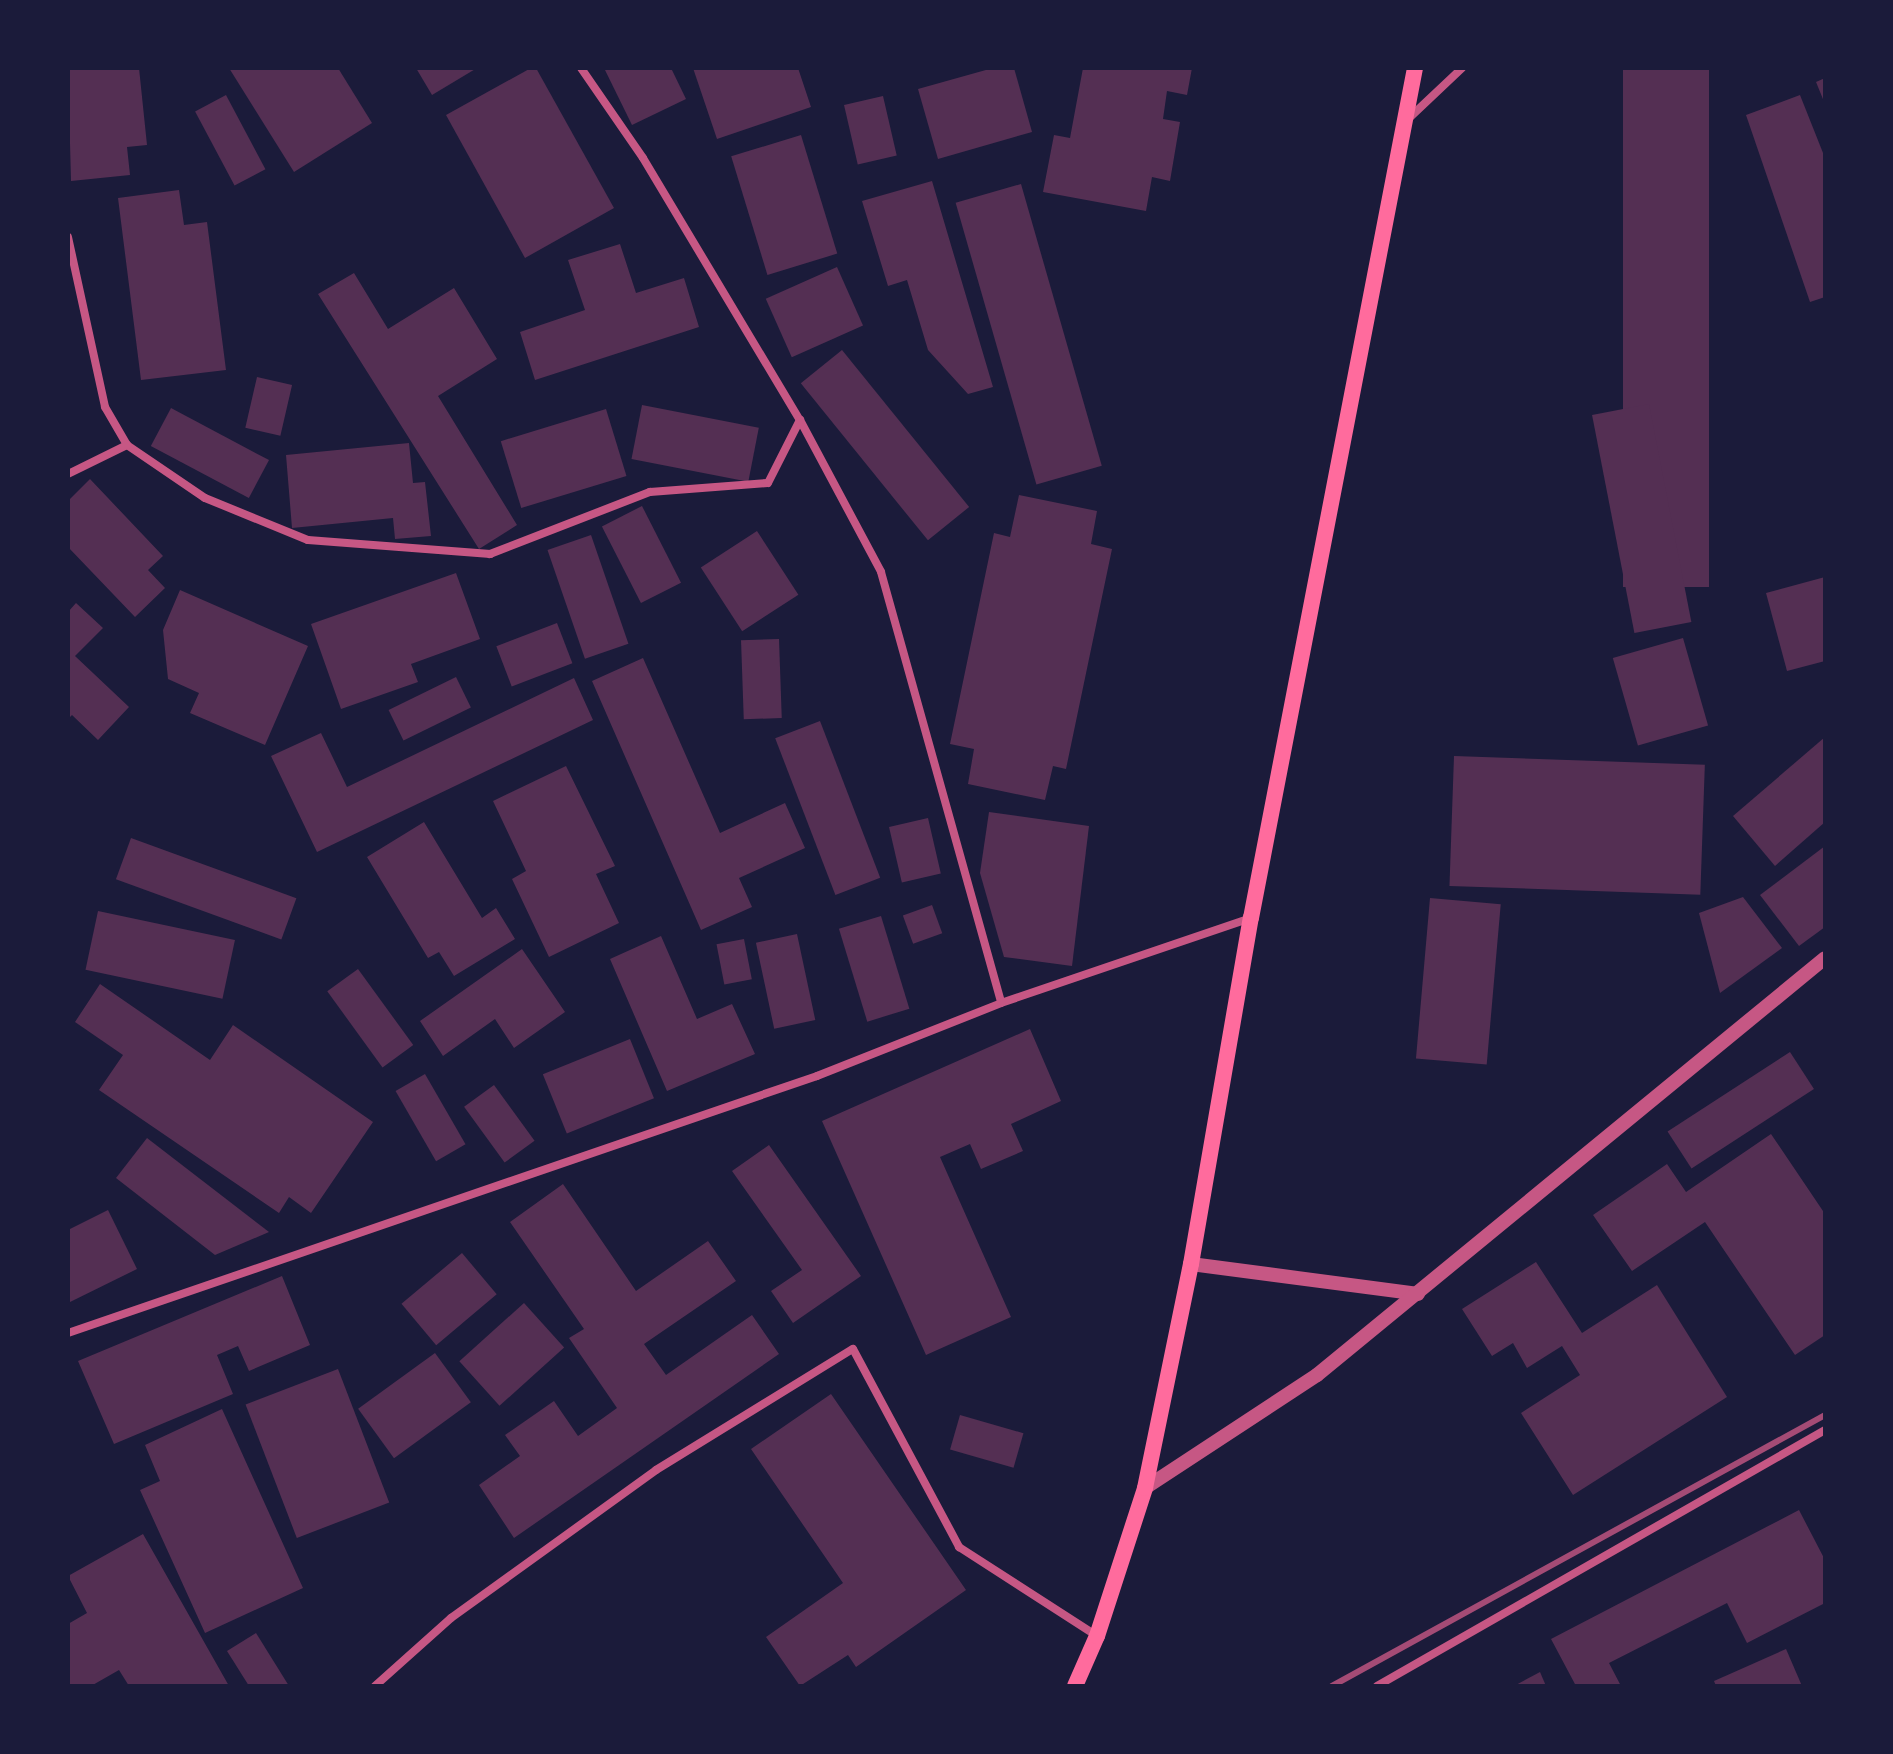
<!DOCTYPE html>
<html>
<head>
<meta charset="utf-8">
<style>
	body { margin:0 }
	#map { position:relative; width:1893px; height:1754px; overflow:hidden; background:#1b1b3a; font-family:"Golos Text",sans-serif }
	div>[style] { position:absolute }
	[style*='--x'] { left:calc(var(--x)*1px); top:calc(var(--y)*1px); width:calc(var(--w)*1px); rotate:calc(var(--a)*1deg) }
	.building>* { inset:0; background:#542f53; transform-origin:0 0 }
	.minor>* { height:8px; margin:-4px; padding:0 4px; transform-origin:4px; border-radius:4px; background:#c65784 }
	.tertiary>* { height:14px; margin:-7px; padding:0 7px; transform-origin:7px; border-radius:7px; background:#c65784 }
	.secondary>* { height:16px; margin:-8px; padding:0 8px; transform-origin:8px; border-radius:8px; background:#ff6b9d }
	.rail>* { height:6px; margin:-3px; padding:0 3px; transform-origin:3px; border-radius:3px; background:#a44b75 }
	span { translate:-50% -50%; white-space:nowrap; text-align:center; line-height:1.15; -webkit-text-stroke:7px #1b1b3a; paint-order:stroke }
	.frame { position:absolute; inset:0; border:70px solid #1b1b3a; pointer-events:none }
</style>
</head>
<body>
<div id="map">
	<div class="building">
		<i style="clip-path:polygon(68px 68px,139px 68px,147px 145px,127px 147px,130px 175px,71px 181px)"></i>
		<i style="clip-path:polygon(229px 68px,338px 68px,372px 123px,294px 172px)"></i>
		<i style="clip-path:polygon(416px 68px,477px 68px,432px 95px)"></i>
		<i style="clip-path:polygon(531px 68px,536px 68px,614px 208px,525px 258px,446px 115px)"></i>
		<i style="clip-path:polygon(604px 68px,671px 68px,686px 99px,632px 125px)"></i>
		<i style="clip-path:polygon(693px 68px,798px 68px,811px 107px,717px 139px)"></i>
		<i style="clip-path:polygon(993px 68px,1014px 68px,1032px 132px,938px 159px,918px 89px)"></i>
		<i style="clip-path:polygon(1083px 68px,1192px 68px,1187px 95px,1167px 91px,1163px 119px,1180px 122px,1170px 181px,1152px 177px,1146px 211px,1043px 192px,1054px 135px,1070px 138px)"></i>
		<i style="left:1623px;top:68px;width:86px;height:519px"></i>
		<i style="clip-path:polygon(1825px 78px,1825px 104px,1816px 82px)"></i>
		<i style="left:226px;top:95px;width:84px;height:35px;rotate:62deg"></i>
		<i style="clip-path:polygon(1800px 95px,1825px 158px,1825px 297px,1810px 302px,1746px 115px)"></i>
		<i style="left:883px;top:96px;width:61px;height:40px;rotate:77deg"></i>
		<i style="left:801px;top:135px;width:124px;height:73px;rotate:73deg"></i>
		<i style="clip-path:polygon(932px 181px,993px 387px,968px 394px,928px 350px,907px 280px,888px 286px,862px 201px)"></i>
		<i style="left:1021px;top:184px;width:293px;height:68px;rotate:74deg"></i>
		<i style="clip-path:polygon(179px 190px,184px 225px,207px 222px,226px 370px,141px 380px,118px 198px)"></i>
		<i style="clip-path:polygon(620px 244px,636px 293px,684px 278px,699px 327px,535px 380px,520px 332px,585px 310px,568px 260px)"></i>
		<i style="left:837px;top:267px;width:64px;height:78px;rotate:66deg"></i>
		<i style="clip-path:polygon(354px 273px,388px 329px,454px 288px,497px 359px,438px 396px,517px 525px,479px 549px,318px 294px)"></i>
		<i style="left:842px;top:350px;width:202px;height:53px;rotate:51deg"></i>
		<i style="left:257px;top:377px;width:36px;height:52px;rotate:13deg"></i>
		<i style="left:1649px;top:404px;width:222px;height:58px;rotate:79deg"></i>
		<i style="left:642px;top:405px;width:119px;height:55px;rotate:11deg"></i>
		<i style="left:171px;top:408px;width:111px;height:43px;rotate:28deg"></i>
		<i style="left:606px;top:409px;width:70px;height:110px;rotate:73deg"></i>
		<i style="clip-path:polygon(409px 443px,413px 483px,425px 482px,431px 536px,395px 539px,393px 518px,292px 528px,286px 455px)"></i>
		<i style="clip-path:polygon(90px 479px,163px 556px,148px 570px,165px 588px,135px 617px,68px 547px,68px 501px)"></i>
		<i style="clip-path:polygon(1019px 495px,1097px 511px,1091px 544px,1112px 549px,1066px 769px,1053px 766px,1045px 800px,968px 784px,974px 749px,950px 744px,994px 533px,1010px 537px)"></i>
		<i style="left:642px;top:506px;width:86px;height:45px;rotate:63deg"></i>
		<i style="left:757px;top:531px;width:76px;height:67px;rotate:57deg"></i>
		<i style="left:591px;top:535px;width:115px;height:46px;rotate:71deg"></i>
		<i style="clip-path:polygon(456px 573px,480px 639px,411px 664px,418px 682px,341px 709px,311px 624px)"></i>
		<i style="clip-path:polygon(1825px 577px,1825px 661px,1787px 671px,1766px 593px)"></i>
		<i style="clip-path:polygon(180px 590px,308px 646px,265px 745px,190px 713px,199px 693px,168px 679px,163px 630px)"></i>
		<i style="clip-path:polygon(76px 603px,103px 628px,75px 656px,129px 707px,98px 740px,72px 715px,68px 719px,68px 612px)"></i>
		<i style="left:557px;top:623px;width:43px;height:65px;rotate:69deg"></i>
		<i style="left:1683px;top:638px;width:91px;height:73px;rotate:74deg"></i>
		<i style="left:779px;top:639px;width:79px;height:38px;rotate:88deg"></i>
		<i style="clip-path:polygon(643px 658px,720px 833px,785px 803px,805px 848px,739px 878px,752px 907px,701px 930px,592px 681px)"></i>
		<i style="left:456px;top:677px;width:34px;height:75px;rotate:64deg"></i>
		<i style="clip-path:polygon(574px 678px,593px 720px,317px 852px,271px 756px,321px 733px,347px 787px)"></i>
		<i style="left:820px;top:721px;width:168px;height:48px;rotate:69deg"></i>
		<i style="clip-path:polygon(1825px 737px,1825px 822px,1775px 866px,1733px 816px)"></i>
		<i style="left:1454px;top:756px;width:251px;height:130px;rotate:2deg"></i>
		<i style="clip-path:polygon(566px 766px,615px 866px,596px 874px,619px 923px,549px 957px,512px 879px,526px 871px,493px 801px)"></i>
		<i style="clip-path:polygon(989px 812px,1089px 826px,1072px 966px,1004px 957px,980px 873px)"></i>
		<i style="left:928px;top:818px;width:57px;height:40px;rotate:77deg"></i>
		<i style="clip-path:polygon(424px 822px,482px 918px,496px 908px,515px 939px,454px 976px,439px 952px,428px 958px,367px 857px)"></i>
		<i style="left:131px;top:838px;width:176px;height:44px;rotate:20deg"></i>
		<i style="clip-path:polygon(1825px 846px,1825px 927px,1799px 946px,1760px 895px)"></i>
		<i style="clip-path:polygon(1743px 897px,1782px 948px,1720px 993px,1699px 913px)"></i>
		<i style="left:1430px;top:898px;width:71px;height:161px;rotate:5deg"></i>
		<i style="left:932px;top:905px;width:30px;height:31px;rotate:70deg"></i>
		<i style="left:98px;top:911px;width:140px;height:60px;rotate:12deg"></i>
		<i style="left:881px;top:916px;width:97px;height:44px;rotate:73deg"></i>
		<i style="left:797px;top:934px;width:88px;height:42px;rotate:78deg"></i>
		<i style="clip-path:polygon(661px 936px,697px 1019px,732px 1004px,755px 1054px,667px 1091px,610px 959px)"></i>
		<i style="left:744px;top:939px;width:41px;height:28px;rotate:79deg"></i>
		<i style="clip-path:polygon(522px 949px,565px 1012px,514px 1048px,495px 1019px,443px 1056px,420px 1021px)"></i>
		<i style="left:358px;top:969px;width:94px;height:38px;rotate:54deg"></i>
		<i style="clip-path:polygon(100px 984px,210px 1060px,233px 1025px,373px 1122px,311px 1213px,289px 1197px,279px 1213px,99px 1090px,123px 1055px,75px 1022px)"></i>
		<i style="clip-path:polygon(1030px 1029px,1061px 1101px,1011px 1124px,1023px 1151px,981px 1169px,970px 1144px,940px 1157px,1011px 1317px,926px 1355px,822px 1121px)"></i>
		<i style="left:630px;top:1039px;width:64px;height:94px;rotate:68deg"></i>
		<i style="left:1790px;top:1052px;width:44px;height:146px;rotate:57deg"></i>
		<i style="left:425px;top:1074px;width:81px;height:34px;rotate:60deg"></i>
		<i style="left:494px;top:1085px;width:69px;height:37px;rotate:54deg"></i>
		<i style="clip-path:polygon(1771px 1134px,1825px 1214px,1825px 1335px,1795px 1355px,1705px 1222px,1632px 1271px,1593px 1215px,1667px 1164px,1686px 1192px)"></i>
		<i style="clip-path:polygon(147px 1138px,269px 1232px,215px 1255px,116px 1178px)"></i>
		<i style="clip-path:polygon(769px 1145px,861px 1276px,793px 1323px,771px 1291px,802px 1270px,732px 1171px)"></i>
		<i style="clip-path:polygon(563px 1184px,636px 1291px,708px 1241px,736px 1281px,644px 1344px,666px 1375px,752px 1315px,779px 1354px,514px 1538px,479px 1485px,520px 1456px,505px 1435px,554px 1401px,578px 1436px,617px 1408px,569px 1338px,584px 1329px,510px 1222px)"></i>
		<i style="clip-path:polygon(108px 1210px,137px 1269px,68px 1303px,68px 1230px)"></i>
		<i style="left:462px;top:1253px;width:54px;height:79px;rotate:50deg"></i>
		<i style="clip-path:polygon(1536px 1262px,1582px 1333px,1657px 1285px,1727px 1397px,1573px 1495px,1521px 1413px,1580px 1375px,1562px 1346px,1527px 1368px,1513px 1343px,1492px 1356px,1462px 1309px)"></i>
		<i style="clip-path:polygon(282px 1276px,310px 1345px,249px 1371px,238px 1346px,217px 1355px,233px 1394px,114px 1444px,78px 1361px)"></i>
		<i style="left:524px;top:1303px;width:60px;height:87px;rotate:48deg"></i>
		<i style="left:435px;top:1353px;width:61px;height:95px;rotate:54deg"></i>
		<i style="left:338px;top:1369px;width:143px;height:99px;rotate:69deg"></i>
		<i style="clip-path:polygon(831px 1394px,966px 1590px,856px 1667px,848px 1655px,800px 1686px,766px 1637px,843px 1583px,751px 1449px)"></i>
		<i style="clip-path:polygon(222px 1409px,303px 1588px,205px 1633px,140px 1490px,160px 1481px,145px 1445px)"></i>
		<i style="left:960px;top:1415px;width:66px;height:36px;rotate:16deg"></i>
		<i style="clip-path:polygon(1799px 1510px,1825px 1560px,1825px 1603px,1747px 1643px,1727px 1603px,1609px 1663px,1621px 1686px,1576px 1686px,1551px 1639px)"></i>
		<i style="clip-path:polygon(143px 1534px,229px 1686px,129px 1686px,119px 1670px,91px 1686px,68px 1686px,68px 1624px,87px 1613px,68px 1576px)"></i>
		<i style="clip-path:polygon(256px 1633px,289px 1686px,249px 1686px,227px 1651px)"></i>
		<i style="clip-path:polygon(1786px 1649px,1802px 1686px,1716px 1686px,1714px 1681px)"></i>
		<i style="clip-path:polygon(1540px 1672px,1546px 1686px,1514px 1686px)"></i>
	</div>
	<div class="minor">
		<i style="--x:581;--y:68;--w:109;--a:55.4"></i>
		<i style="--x:643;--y:158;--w:305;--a:59.1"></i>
		<i style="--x:800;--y:420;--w:172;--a:61.9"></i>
		<i style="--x:881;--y:572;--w:447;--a:74.4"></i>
		<i style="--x:1407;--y:120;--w:76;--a:-43.4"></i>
		<i style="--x:68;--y:237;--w:174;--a:77.7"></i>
		<i style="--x:105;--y:407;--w:44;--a:59.9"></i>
		<i style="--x:127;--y:445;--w:94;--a:34.2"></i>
		<i style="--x:205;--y:498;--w:111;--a:22.2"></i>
		<i style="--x:308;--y:540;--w:183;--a:4.4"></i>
		<i style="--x:490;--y:554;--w:172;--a:-21.2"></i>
		<i style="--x:650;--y:492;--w:118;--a:-4.4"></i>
		<i style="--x:768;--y:483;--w:71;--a:-63.1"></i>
		<i style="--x:68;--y:474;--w:66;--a:-26.2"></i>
		<i style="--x:68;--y:1333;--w:792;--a:-18.94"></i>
		<i style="--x:817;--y:1076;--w:198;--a:-21.6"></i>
		<i style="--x:1001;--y:1003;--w:264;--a:-18.8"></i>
		<i style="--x:375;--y:1686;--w:102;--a:-41.8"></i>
		<i style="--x:451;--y:1618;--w:253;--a:-35.8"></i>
		<i style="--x:656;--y:1470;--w:231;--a:-31.6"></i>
		<i style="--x:853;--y:1349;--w:225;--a:61.8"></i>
		<i style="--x:959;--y:1547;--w:164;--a:32.8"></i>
		<i style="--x:1377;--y:1686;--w:516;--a:-29.74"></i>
	</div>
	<div class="tertiary">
		<i style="--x:1191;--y:1264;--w:229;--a:7.5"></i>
		<i style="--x:1145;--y:1488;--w:206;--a:-33.3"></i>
		<i style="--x:1317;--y:1375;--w:657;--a:-39.38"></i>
	</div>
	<div class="secondary">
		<i style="--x:1075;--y:1686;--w:55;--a:-66.3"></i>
		<i style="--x:1097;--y:1636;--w:156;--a:-72"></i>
		<i style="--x:1145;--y:1488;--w:229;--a:-78.4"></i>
		<i style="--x:1191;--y:1264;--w:351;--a:-80.2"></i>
		<i style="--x:1251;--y:918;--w:866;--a:-79.08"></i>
	</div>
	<div class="rail">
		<i style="--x:1332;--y:1686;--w:563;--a:-28.8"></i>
	</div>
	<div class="frame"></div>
</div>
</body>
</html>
